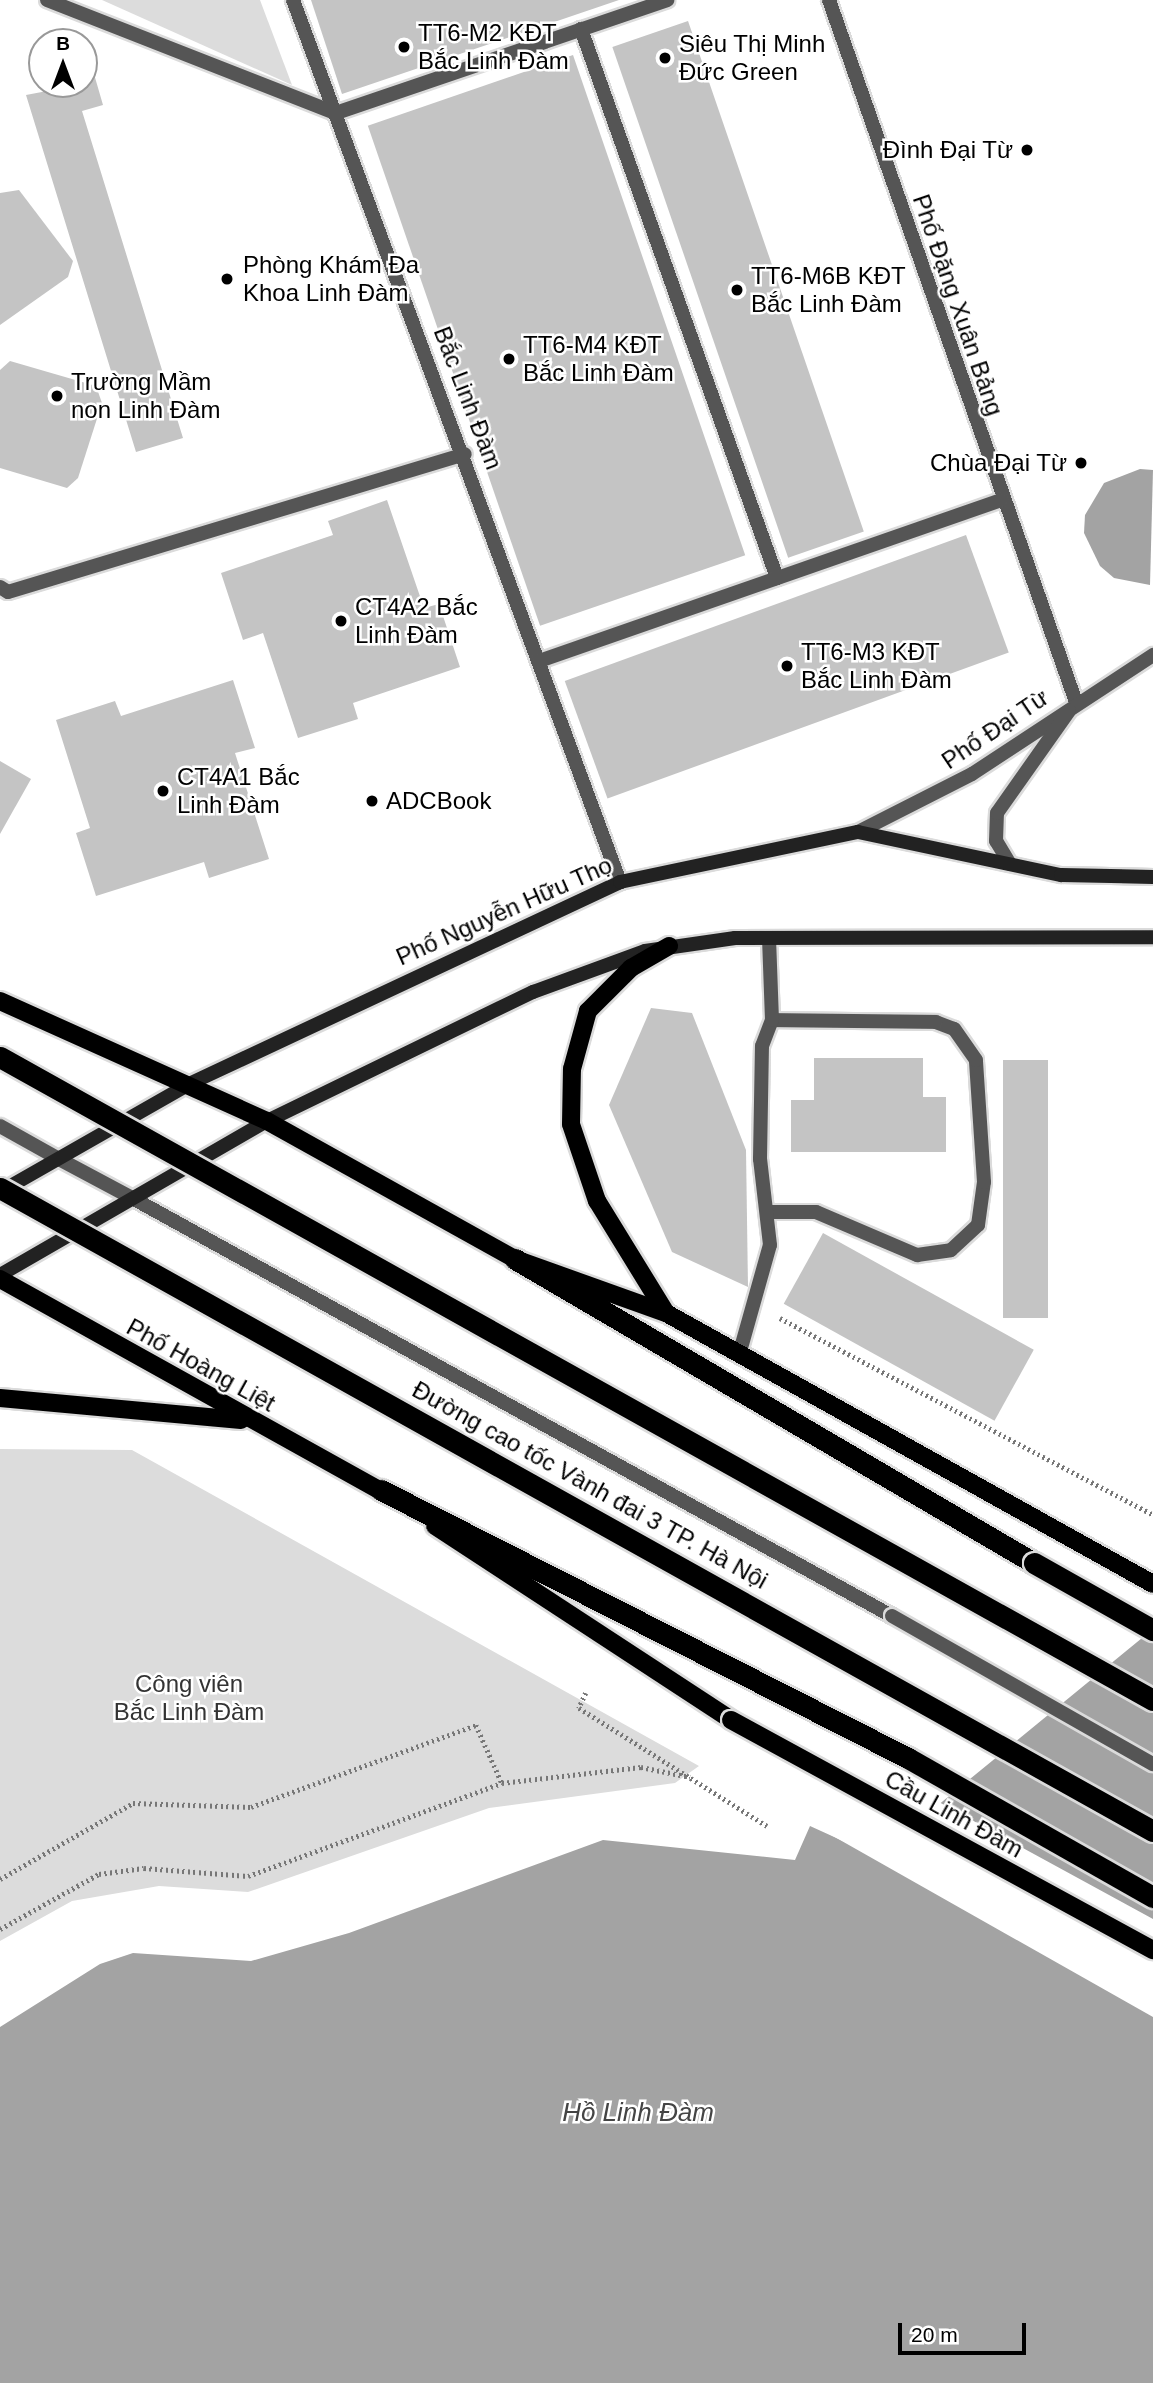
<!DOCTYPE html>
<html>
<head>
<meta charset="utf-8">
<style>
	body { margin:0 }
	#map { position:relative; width:1153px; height:2383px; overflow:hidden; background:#fff; font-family:Helvetica,sans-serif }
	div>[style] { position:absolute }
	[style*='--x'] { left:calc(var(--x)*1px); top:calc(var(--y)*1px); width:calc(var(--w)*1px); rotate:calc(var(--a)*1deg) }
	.green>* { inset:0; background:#dcdcdc }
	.water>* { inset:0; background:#a3a3a3 }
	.pier>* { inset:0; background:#fff }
	.building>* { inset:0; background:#c4c4c4; transform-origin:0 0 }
	.path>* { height:4.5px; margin-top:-2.25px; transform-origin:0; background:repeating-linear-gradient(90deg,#777 0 2px,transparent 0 5.5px) }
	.roads { filter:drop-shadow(2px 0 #dbdbdb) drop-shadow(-2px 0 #dbdbdb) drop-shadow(0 2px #dbdbdb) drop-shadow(0 -2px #dbdbdb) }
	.service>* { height:14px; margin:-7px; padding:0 7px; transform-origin:7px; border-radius:7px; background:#555 }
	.minor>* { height:14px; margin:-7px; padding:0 7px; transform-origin:7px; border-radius:7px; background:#555 }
	.tertiary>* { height:14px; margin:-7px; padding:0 7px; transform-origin:7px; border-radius:7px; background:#555 }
	.secondary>* { height:14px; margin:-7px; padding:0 7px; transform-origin:7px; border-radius:7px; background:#222 }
	.primary>* { height:18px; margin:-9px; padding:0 9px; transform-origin:9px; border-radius:9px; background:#000 }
	.motorway>* { height:21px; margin:-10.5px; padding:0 10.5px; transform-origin:10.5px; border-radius:10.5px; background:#000 }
	.bridges { filter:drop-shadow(2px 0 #dbdbdb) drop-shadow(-2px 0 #dbdbdb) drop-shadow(0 2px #dbdbdb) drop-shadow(0 -2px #dbdbdb) }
	.minor-bridge>* { height:14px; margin:-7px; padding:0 7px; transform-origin:7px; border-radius:7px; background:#555 }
	.primary-bridge>* { height:18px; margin:-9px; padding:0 9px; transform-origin:9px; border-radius:9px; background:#000 }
	.motorway-bridge>* { height:21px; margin:-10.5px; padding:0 10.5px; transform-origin:10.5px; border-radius:10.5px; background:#000 }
	.dots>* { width:19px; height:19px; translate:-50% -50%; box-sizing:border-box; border:4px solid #fff; border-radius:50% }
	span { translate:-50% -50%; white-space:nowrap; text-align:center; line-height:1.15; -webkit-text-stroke:5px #fff; paint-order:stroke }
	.poi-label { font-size:24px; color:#000 }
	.left { translate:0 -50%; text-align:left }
	.right { translate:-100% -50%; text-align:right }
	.street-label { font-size:24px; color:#000 }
	.park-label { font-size:24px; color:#333 }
	.water-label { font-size:26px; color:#444; font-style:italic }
	.north { position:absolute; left:28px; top:28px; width:70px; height:70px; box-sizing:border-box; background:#fff; border:2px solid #999; border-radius:50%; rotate:0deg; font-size:19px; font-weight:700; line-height:28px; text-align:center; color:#000 }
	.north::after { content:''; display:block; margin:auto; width:24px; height:32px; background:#000; clip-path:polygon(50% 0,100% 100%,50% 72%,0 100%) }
	.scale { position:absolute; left:898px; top:2323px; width:128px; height:32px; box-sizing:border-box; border:4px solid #000; border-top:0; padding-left:9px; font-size:21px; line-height:24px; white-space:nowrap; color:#000; -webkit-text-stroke:5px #fff; paint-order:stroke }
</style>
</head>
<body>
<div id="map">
	<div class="green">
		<i style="clip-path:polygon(102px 0,260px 0,292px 85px)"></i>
		<i style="clip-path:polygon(0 1449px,132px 1450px,699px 1766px,675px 1783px,489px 1808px,248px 1892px,159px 1886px,72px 1901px,0 1941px)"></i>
	</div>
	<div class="water">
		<i style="clip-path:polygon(1140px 469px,1153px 470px,1150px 585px,1114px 578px,1100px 566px,1084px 533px,1085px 515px,1104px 483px)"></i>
		<i style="clip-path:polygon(1153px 1629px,1153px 2383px,0 2383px,0 2027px,100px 1964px,133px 1953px,251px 1961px,349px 1933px,603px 1840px,795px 1860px,810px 1826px,876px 1856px)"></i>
	</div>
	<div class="pier">
		<i style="clip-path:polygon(937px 1801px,1153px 1919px,1153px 2017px,810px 1823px,875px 1852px)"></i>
	</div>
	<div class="building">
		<i style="clip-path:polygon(311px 0,619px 0,342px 94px)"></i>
		<i style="left:688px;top:21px;width:540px;height:80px;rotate:71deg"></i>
		<i style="left:573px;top:55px;width:529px;height:217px;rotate:71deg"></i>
		<i style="clip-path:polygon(94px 74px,103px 105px,82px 111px,183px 438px,136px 452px,26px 95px,84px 84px)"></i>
		<i style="clip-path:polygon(19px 190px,73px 261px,68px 277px,0 325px,0 193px)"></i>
		<i style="clip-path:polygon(10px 361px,96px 386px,102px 403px,78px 478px,67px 488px,0 468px,0 370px)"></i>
		<i style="clip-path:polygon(387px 500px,424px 608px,439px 604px,460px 667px,353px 703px,358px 719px,298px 738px,263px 633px,243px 640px,221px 573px,333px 535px,328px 521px)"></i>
		<i style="left:966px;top:535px;width:125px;height:427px;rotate:70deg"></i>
		<i style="clip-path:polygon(233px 680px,255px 748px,235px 753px,269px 859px,209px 878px,204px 862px,96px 896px,76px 833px,90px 828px,56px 720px,115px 701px,121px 716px)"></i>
		<i style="clip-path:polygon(0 761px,31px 779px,0 834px)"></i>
		<i style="clip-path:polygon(651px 1008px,692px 1013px,746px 1150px,748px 1287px,672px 1252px,609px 1105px)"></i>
		<i style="clip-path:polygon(814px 1058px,923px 1058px,923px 1097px,946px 1097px,946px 1152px,791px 1152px,791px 1100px,814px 1100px)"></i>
		<i style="left:1003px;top:1060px;width:45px;height:258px"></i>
		<i style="left:823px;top:1233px;width:241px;height:81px;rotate:29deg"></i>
	</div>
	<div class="path">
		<i style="--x:780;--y:1318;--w:422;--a:27.8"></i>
		<i style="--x:586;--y:1693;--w:17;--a:115"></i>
		<i style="--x:579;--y:1708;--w:222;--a:32.1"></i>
		<i style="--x:0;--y:1879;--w:153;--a:-29.7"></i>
		<i style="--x:133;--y:1803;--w:118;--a:1.9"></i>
		<i style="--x:251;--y:1807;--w:239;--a:-20"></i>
		<i style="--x:476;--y:1725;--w:64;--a:65.9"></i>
		<i style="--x:0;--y:1929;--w:113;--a:-29.1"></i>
		<i style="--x:99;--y:1874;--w:45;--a:-7.6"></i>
		<i style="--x:144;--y:1868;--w:104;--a:4.4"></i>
		<i style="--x:248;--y:1876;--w:270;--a:-20.1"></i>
		<i style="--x:502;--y:1783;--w:140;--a:-6.6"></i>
		<i style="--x:641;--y:1767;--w:50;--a:11.5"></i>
	</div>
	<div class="roads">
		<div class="service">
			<i style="--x:0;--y:587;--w:9;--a:32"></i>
			<i style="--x:8;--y:592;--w:477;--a:-16.8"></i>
			<i style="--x:0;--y:1126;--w:68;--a:29.2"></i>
			<i style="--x:770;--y:1212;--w:46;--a:0"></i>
			<i style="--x:816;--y:1212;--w:110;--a:23.1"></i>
			<i style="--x:917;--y:1255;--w:34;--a:-8"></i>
			<i style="--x:951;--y:1250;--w:37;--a:-43"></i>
			<i style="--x:978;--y:1225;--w:43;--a:-82.1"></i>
			<i style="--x:984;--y:1182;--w:122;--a:-93.8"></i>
			<i style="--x:976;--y:1060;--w:38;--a:-125"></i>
			<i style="--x:954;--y:1029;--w:19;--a:-159"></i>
			<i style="--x:936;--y:1022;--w:164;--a:-179.3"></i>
			<i style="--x:739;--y:1355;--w:114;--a:-74.3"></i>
			<i style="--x:770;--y:1245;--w:87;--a:-96.6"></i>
			<i style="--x:760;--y:1159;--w:113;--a:-89"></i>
			<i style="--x:762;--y:1046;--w:28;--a:-69"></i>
			<i style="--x:772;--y:1020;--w:82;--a:-92.1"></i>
		</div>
		<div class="minor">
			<i style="--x:47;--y:0;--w:310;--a:21.4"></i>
			<i style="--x:336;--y:113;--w:350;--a:-18.8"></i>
			<i style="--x:293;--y:0;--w:941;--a:69.66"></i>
			<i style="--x:829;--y:0;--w:744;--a:70.62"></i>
			<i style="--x:581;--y:29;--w:583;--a:70.35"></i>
			<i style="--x:539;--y:661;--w:489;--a:-19.2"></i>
			<i style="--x:134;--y:1199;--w:865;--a:28.82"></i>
		</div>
		<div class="tertiary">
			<i style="--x:858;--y:832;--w:128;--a:-27"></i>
			<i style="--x:972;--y:774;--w:217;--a:-33.3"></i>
			<i style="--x:1010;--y:864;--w:27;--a:-121"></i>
			<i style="--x:996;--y:841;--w:28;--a:-88"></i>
			<i style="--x:997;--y:813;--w:125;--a:-54.8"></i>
			<i style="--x:59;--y:1159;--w:85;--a:28.1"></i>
		</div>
		<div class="secondary">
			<i style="--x:0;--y:1192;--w:218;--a:-29.7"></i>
			<i style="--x:189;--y:1084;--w:476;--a:-25.1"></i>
			<i style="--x:620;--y:882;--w:243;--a:-11.9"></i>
			<i style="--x:858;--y:832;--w:208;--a:12"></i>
			<i style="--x:1061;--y:875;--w:92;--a:1.2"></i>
			<i style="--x:0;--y:1275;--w:308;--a:-30"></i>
			<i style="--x:267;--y:1121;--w:296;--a:-25.9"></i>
			<i style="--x:533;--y:992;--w:119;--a:-20.1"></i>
			<i style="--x:645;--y:951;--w:91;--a:-8.2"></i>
			<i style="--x:735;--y:938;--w:418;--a:-0.1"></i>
		</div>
		<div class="primary">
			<i style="--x:0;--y:1001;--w:293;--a:24.2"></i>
			<i style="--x:267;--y:1121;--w:284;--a:29.1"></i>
			<i style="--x:515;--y:1259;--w:160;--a:19.7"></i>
			<i style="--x:666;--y:1313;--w:557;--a:29.09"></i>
			<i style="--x:0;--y:1279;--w:449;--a:29.1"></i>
			<i style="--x:666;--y:1313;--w:132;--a:-121.6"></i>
			<i style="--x:597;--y:1201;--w:81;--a:-108.7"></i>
			<i style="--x:571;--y:1124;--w:55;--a:-89"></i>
			<i style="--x:572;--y:1069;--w:60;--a:-74.6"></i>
			<i style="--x:588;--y:1011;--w:61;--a:-45"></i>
			<i style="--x:631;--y:968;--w:44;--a:-30.1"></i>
			<i style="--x:0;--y:1398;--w:242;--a:5.2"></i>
			<i style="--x:435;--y:1526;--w:354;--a:33.2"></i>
		</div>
		<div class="motorway">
			<i style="--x:515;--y:1259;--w:601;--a:30.36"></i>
			<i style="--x:381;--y:1490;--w:591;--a:26.96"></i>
			<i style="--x:908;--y:1758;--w:282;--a:29.6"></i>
		</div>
	</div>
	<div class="bridges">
		<div class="minor-bridge">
			<i style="--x:892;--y:1616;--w:300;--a:29.6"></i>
		</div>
		<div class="primary-bridge">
			<i style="--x:731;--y:1720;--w:481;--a:28.6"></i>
		</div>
		<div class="motorway-bridge">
			<i style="--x:0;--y:1057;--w:1320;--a:29.15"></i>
			<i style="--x:0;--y:1188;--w:1320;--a:29.15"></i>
			<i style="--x:1034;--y:1563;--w:137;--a:29.4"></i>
		</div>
	</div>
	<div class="dots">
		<i style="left:404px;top:47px;background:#000"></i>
		<i style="left:665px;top:58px;background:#000"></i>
		<i style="left:1027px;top:150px;background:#000"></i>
		<i style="left:227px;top:279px;background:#000"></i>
		<i style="left:737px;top:290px;background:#000"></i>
		<i style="left:509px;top:359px;background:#000"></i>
		<i style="left:57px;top:396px;background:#000"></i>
		<i style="left:1081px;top:463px;background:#000"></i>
		<i style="left:341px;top:621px;background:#000"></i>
		<i style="left:787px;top:666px;background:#000"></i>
		<i style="left:163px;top:791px;background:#000"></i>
		<i style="left:372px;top:801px;background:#000"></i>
	</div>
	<div class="poi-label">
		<span class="left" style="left:418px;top:47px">TT6-M2 KĐT<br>Bắc Linh Đàm</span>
		<span class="left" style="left:679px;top:58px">Siêu Thị Minh<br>Đức Green</span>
		<span class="right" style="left:1013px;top:150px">Đình Đại Từ</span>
		<span class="left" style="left:243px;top:279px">Phòng Khám Đa<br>Khoa Linh Đàm</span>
		<span class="left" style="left:751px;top:290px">TT6-M6B KĐT<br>Bắc Linh Đàm</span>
		<span class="left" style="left:523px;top:359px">TT6-M4 KĐT<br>Bắc Linh Đàm</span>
		<span class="left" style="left:71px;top:396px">Trường Mầm<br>non Linh Đàm</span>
		<span class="right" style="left:1067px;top:463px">Chùa Đại Từ</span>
		<span class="left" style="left:355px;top:621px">CT4A2 Bắc<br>Linh Đàm</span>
		<span class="left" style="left:801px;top:666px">TT6-M3 KĐT<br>Bắc Linh Đàm</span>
		<span class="left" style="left:177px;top:791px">CT4A1 Bắc<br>Linh Đàm</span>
		<span class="left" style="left:386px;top:801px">ADCBook</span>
	</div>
	<div class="street-label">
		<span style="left:958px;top:305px;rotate:71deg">Phố Đặng Xuân Bảng</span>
		<span style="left:468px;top:398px;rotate:69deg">Bắc Linh Đàm</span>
		<span style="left:995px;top:729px;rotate:-34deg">Phố Đại Từ</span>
		<span style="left:504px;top:911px;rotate:-24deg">Phố Nguyễn Hữu Thọ</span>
		<span style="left:201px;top:1365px;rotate:29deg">Phố Hoàng Liệt</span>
		<span style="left:590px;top:1485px;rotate:29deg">Đường cao tốc Vành đai 3 TP. Hà Nội</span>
		<span style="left:954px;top:1814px;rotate:29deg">Cầu Linh Đàm</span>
	</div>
	<div class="park-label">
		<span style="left:189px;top:1698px">Công viên<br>Bắc Linh Đàm</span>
	</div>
	<div class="water-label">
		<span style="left:638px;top:2113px">Hồ Linh Đàm</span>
	</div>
	<div class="north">B</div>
	<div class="scale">20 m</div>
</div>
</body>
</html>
